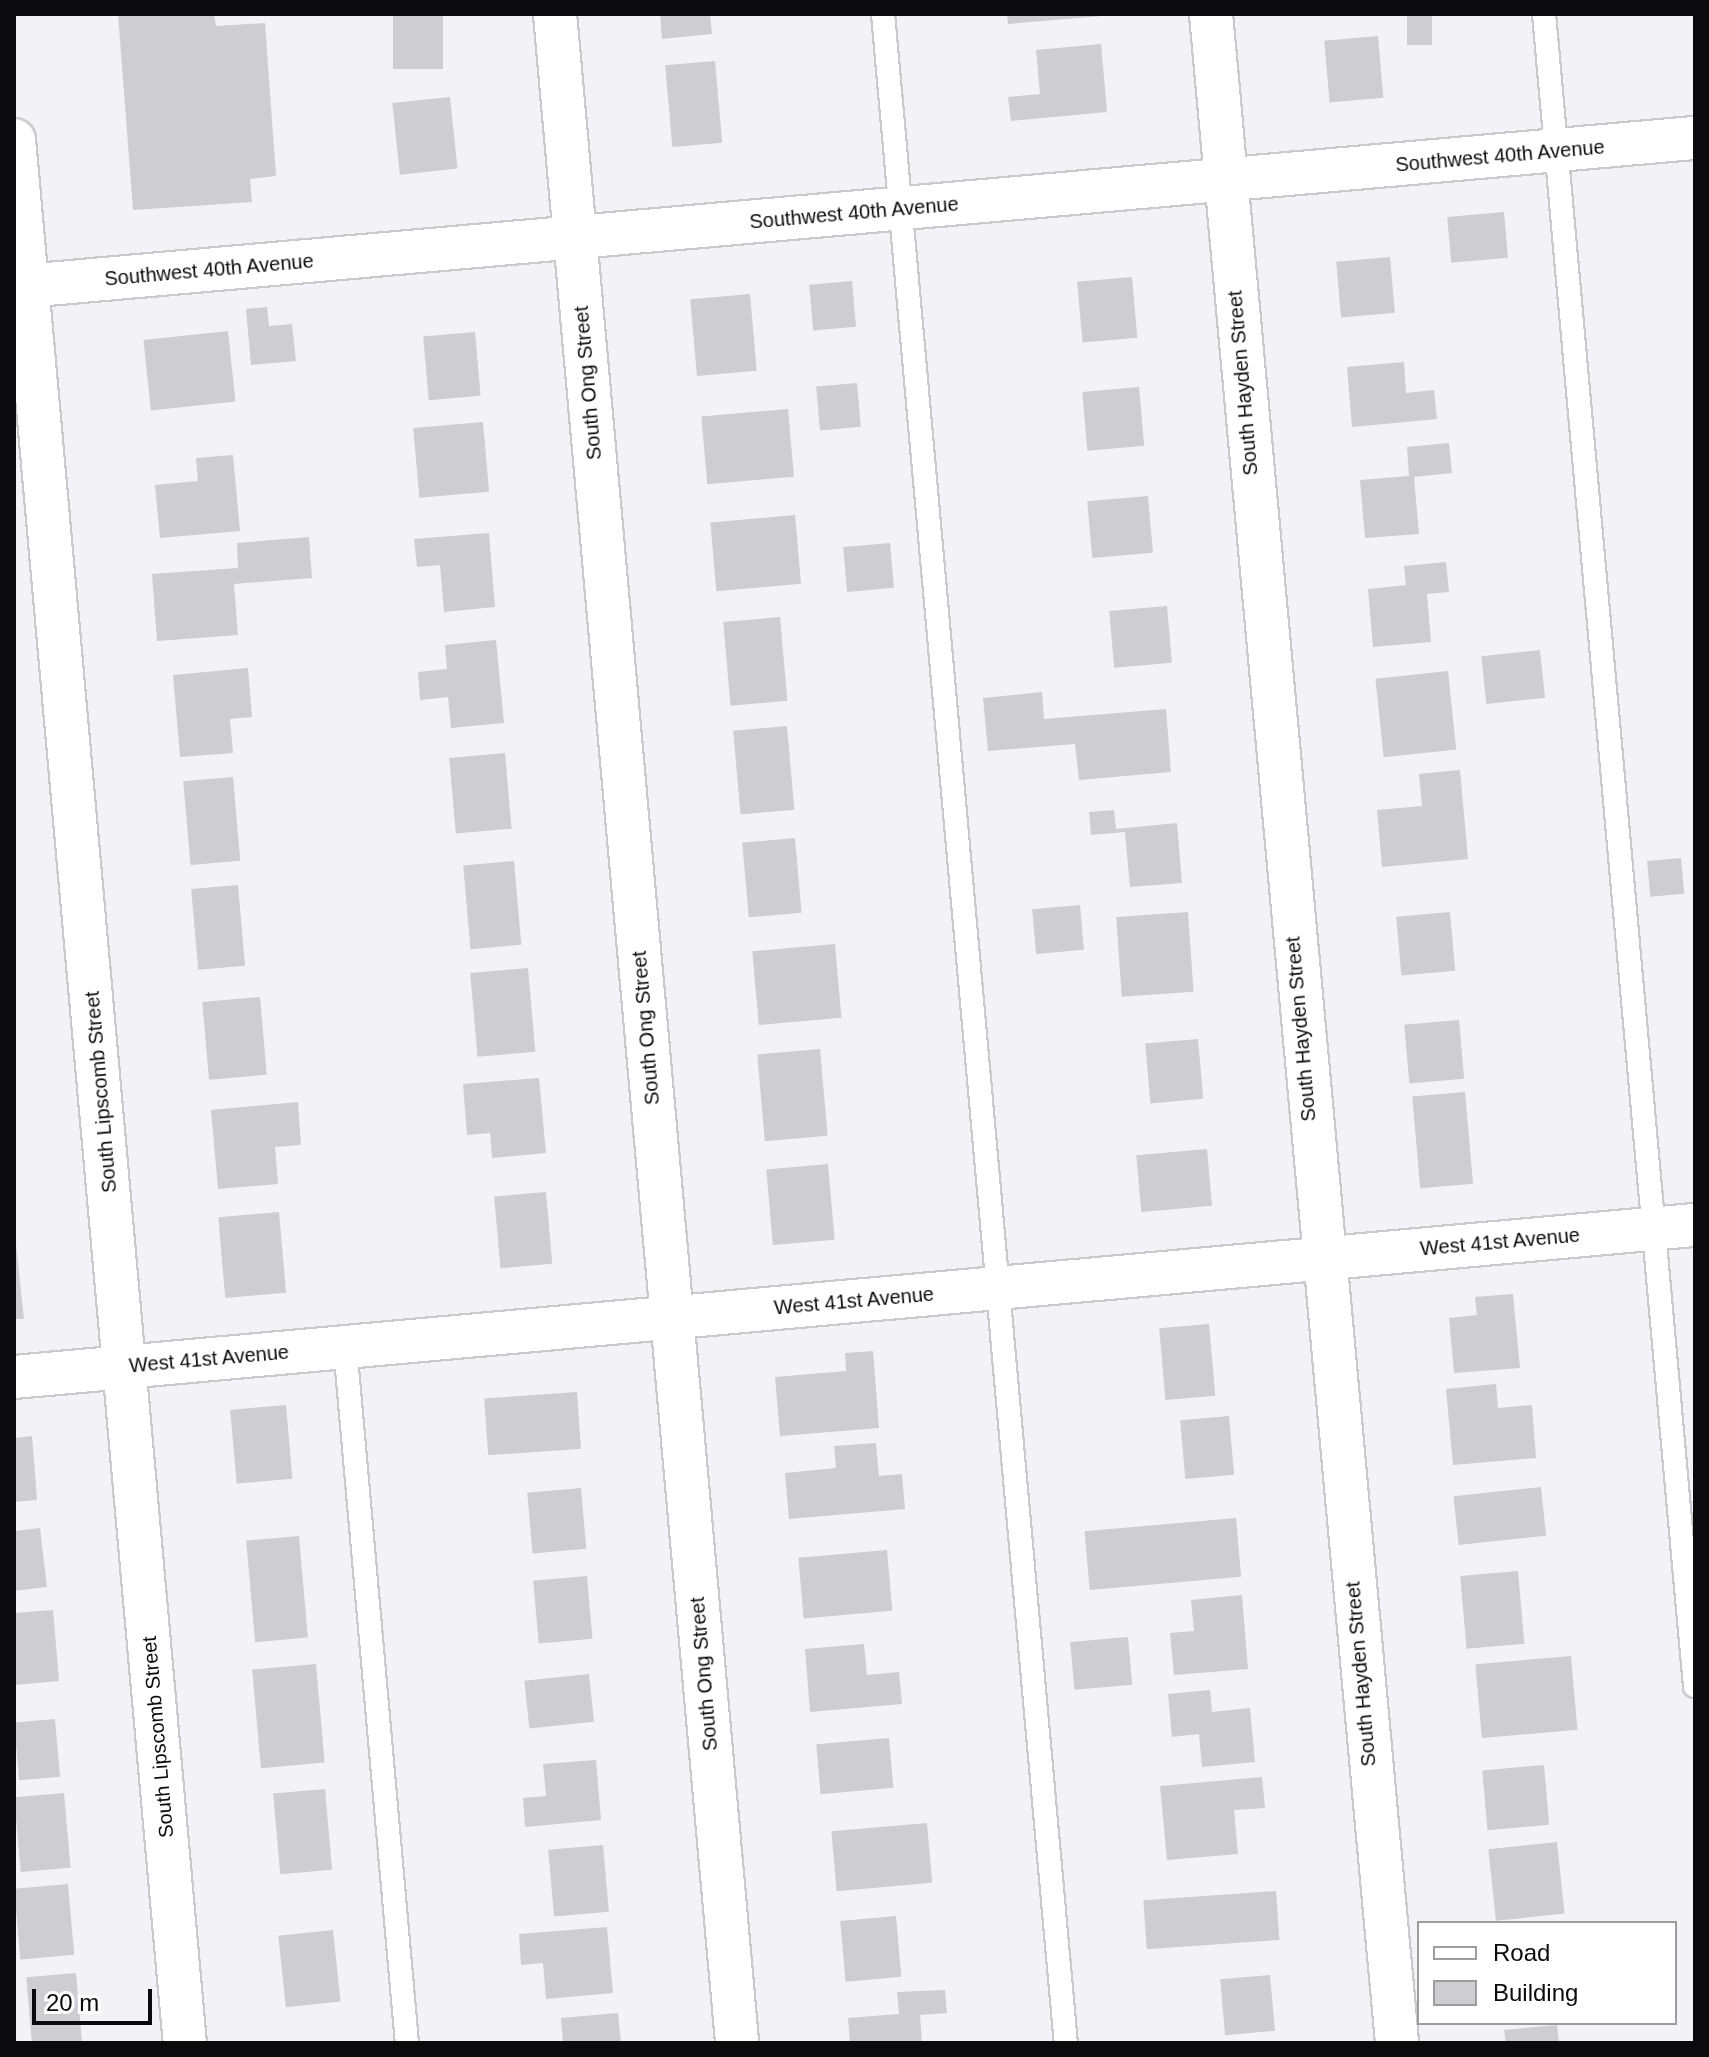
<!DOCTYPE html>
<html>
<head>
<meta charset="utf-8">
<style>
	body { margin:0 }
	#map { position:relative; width:1709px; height:2057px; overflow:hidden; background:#f3f2f7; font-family:Helvetica,sans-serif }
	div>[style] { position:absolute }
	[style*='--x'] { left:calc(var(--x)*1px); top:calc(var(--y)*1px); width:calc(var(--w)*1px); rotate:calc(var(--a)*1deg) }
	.building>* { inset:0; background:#cecdd2; transform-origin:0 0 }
	.roads { filter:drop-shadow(2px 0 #cac9cd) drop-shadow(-2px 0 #cac9cd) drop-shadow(0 2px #cac9cd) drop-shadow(0 -2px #cac9cd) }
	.lane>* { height:22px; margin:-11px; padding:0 11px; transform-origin:11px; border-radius:11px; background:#fff }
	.street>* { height:42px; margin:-21px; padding:0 21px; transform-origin:21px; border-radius:21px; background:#fff }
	span { translate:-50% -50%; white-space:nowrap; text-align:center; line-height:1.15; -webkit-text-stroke:8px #fff; paint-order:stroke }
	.street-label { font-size:20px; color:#0b0b0d }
	.frame { position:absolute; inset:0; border:16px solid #0b0b0d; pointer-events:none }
	.legend { position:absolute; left:1417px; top:1921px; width:260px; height:104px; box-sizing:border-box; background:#fff; border:2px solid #9d9d9e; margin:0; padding:10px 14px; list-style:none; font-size:24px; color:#0b0b0d }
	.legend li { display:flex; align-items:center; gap:16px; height:40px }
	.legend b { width:40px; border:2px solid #9d9d9e }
	.scale { position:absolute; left:32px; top:1989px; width:120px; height:36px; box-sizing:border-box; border:4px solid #0b0b0d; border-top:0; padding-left:10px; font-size:24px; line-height:28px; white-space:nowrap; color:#0b0b0d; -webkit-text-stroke:6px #fff; paint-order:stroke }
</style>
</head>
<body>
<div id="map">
	<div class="building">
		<i style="clip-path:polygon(118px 14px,214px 14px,216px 26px,265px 23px,276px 176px,250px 179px,252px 202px,133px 210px)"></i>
		<i style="left:393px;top:14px;width:50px;height:55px"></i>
		<i style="clip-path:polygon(660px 14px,710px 14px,712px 34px,662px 39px)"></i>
		<i style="clip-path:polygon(1007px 14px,1102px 14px,1102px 16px,1008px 24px)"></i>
		<i style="left:1407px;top:14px;width:25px;height:31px"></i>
		<i style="left:1378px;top:36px;width:62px;height:54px;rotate:85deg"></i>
		<i style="clip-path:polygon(1101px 44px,1107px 112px,1011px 121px,1008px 97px,1040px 94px,1036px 50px)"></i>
		<i style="left:715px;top:61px;width:82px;height:50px;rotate:85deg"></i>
		<i style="left:450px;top:97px;width:72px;height:58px;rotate:84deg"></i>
		<i style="left:1504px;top:212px;width:46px;height:57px;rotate:85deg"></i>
		<i style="left:1390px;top:257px;width:56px;height:54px;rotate:85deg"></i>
		<i style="left:1132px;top:277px;width:61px;height:55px;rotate:85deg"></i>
		<i style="left:852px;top:281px;width:46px;height:43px;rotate:85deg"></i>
		<i style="left:750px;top:294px;width:77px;height:60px;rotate:85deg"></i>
		<i style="clip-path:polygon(267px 307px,269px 326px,292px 324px,296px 361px,251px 365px,246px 309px)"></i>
		<i style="left:228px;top:331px;width:71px;height:85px;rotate:84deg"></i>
		<i style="left:475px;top:332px;width:64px;height:52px;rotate:85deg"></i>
		<i style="clip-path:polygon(1404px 362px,1406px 393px,1434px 390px,1437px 419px,1352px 427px,1347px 367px)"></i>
		<i style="left:857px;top:383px;width:44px;height:41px;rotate:85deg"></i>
		<i style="left:1139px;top:387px;width:59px;height:57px;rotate:85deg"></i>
		<i style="left:788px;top:409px;width:68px;height:87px;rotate:85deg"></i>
		<i style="left:483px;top:422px;width:70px;height:70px;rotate:85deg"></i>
		<i style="clip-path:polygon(1449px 443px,1452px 473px,1414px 477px,1419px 534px,1365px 538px,1360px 480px,1409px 476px,1407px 447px)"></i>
		<i style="clip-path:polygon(233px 455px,240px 531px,160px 538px,155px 485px,198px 481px,196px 458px)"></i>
		<i style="left:1148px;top:496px;width:57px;height:61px;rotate:85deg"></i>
		<i style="left:795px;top:515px;width:69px;height:85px;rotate:85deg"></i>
		<i style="clip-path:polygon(489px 533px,495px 607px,444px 612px,440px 565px,417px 567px,414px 539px)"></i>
		<i style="clip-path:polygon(309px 537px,312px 578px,234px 584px,238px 635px,157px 641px,152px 574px,238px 568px,237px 543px)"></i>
		<i style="left:890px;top:543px;width:45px;height:47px;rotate:85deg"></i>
		<i style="clip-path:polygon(1446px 562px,1449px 592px,1427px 594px,1431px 642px,1373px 647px,1368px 589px,1406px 585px,1404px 566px)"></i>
		<i style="left:1167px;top:606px;width:57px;height:58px;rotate:85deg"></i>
		<i style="left:780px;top:617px;width:84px;height:57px;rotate:85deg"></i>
		<i style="clip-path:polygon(496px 640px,504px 723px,451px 728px,448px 697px,420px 700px,418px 672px,447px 669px,445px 645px)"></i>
		<i style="left:1540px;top:650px;width:48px;height:59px;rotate:84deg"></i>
		<i style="clip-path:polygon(248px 668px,252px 717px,230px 719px,233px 753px,180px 757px,173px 675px)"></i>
		<i style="left:1448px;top:671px;width:79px;height:73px;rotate:84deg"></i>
		<i style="clip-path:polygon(1042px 692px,1044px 719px,1166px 709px,1171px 772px,1079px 780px,1075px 744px,988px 751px,983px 698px)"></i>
		<i style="left:787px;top:726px;width:84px;height:54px;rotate:85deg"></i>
		<i style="left:505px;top:753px;width:76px;height:56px;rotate:85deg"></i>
		<i style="clip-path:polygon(1460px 770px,1468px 859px,1382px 867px,1377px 810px,1422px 806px,1419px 774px)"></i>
		<i style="left:233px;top:777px;width:84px;height:50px;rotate:85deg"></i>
		<i style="clip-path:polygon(1114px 810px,1116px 829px,1177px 823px,1182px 883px,1130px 887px,1125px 832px,1091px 835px,1089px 812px)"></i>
		<i style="left:795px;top:838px;width:75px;height:53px;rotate:85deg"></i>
		<i style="left:1681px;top:858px;width:36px;height:34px;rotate:85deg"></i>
		<i style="left:514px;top:861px;width:84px;height:51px;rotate:85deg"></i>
		<i style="left:238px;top:885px;width:81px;height:47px;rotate:85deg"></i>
		<i style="left:1080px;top:905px;width:45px;height:48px;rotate:85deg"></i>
		<i style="left:1188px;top:912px;width:80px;height:72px;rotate:86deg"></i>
		<i style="left:1450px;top:912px;width:59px;height:54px;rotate:85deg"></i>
		<i style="left:835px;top:944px;width:74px;height:83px;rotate:85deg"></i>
		<i style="left:528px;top:968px;width:84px;height:58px;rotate:85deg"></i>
		<i style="left:260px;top:997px;width:78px;height:58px;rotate:85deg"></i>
		<i style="left:1459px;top:1020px;width:59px;height:55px;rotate:85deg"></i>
		<i style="left:1198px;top:1039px;width:60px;height:53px;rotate:85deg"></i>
		<i style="left:820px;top:1049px;width:87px;height:63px;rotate:85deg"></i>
		<i style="clip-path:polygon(539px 1078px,546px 1153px,492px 1158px,490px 1133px,467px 1135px,463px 1084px)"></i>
		<i style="left:1465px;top:1092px;width:92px;height:53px;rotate:85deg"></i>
		<i style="clip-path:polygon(298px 1102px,301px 1145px,275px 1147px,278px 1184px,218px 1189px,211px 1110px)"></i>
		<i style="left:1207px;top:1149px;width:57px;height:71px;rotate:85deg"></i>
		<i style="left:828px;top:1164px;width:76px;height:62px;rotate:85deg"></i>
		<i style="left:546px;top:1192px;width:72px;height:52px;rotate:85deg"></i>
		<i style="left:279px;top:1212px;width:81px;height:61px;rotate:85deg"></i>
		<i style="clip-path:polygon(14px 1225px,24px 1319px,14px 1319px)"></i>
		<i style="clip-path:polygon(1513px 1294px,1520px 1368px,1454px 1373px,1449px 1318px,1477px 1315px,1475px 1297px)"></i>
		<i style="left:1209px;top:1324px;width:72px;height:50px;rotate:85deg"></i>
		<i style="clip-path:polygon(873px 1351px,879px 1428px,780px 1436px,775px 1377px,846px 1371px,845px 1353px)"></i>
		<i style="clip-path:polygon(1496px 1384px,1498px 1408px,1532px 1405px,1536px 1458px,1453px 1465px,1446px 1389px)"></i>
		<i style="left:577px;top:1392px;width:57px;height:93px;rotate:86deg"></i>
		<i style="left:286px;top:1405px;width:74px;height:56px;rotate:85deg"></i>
		<i style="left:1229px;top:1416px;width:59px;height:49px;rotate:85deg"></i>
		<i style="clip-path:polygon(32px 1436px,37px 1500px,14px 1502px,14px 1438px)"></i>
		<i style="clip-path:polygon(876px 1443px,879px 1476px,902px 1474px,905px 1509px,789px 1519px,785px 1473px,836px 1468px,834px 1446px)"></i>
		<i style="left:1541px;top:1487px;width:49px;height:88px;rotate:84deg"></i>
		<i style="left:581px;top:1488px;width:61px;height:54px;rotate:85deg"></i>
		<i style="left:1236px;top:1518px;width:59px;height:152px;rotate:85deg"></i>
		<i style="clip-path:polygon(40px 1528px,47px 1587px,14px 1591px,14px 1531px)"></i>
		<i style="left:299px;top:1536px;width:102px;height:53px;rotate:85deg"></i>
		<i style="left:887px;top:1550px;width:61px;height:89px;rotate:85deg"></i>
		<i style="left:1518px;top:1571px;width:73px;height:58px;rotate:85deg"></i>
		<i style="left:587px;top:1576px;width:63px;height:54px;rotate:85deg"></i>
		<i style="clip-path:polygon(1242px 1595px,1248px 1669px,1174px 1675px,1170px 1633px,1194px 1631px,1191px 1600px)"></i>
		<i style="clip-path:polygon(53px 1610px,59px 1681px,14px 1685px,14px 1613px)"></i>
		<i style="left:1128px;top:1637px;width:48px;height:58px;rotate:85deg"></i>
		<i style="clip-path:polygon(864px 1644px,867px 1675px,899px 1672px,902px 1704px,810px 1712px,805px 1649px)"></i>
		<i style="left:1571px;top:1656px;width:74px;height:96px;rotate:85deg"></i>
		<i style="left:316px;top:1664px;width:99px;height:64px;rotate:85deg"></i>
		<i style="left:589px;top:1674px;width:48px;height:65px;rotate:84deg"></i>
		<i style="clip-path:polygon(1210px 1690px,1212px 1712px,1250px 1708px,1255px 1762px,1202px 1767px,1199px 1734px,1172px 1737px,1168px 1694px)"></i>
		<i style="left:55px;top:1719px;width:58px;height:41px;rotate:85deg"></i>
		<i style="left:889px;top:1738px;width:50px;height:73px;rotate:85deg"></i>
		<i style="clip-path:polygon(596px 1760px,601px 1820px,525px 1827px,523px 1798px,546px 1796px,543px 1764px)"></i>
		<i style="left:1544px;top:1765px;width:60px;height:62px;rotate:85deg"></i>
		<i style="clip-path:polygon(1262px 1777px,1265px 1808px,1234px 1810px,1238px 1854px,1167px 1860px,1160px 1786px)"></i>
		<i style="left:325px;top:1789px;width:81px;height:52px;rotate:85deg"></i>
		<i style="left:64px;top:1793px;width:75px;height:50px;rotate:85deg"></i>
		<i style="left:927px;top:1823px;width:60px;height:96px;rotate:85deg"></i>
		<i style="left:1557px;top:1842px;width:72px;height:69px;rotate:84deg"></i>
		<i style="left:603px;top:1845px;width:67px;height:55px;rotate:85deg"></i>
		<i style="left:68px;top:1884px;width:71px;height:54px;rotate:85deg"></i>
		<i style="left:1276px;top:1891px;width:49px;height:133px;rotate:86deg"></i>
		<i style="left:896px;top:1916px;width:61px;height:56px;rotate:85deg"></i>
		<i style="clip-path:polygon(607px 1927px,613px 1993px,546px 1999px,543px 1963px,521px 1965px,519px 1934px)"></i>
		<i style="left:333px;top:1930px;width:72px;height:55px;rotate:84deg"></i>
		<i style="left:76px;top:1973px;width:70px;height:50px;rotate:85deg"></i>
		<i style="left:1270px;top:1975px;width:56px;height:50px;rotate:85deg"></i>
		<i style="clip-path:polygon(945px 1990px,947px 2013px,920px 2015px,922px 2043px,850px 2043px,848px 2018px,899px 2014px,897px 1992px)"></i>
		<i style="clip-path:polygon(618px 2013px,621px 2043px,563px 2043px,561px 2018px)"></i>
		<i style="clip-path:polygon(1557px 2025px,1559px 2043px,1506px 2043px,1504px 2030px)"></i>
	</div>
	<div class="roads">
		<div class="lane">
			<i style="--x:883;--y:14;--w:2037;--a:84.85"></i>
			<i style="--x:1544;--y:14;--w:1679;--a:84.84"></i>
			<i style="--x:345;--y:1346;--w:700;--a:84.92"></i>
		</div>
		<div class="street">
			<i style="--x:555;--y:14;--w:2037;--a:84.87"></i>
			<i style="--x:1211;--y:14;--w:2038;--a:84.76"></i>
			<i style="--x:14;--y:140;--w:1911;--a:84.87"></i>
			<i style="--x:14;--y:287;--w:1688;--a:-5.07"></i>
			<i style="--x:14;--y:1377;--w:1688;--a:-5.17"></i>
		</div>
	</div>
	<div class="street-label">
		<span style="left:1500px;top:156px;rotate:-5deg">Southwest 40th Avenue</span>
		<span style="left:854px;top:213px;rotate:-5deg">Southwest 40th Avenue</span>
		<span style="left:209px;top:270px;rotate:-5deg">Southwest 40th Avenue</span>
		<span style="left:588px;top:383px;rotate:-95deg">South Ong Street</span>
		<span style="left:1243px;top:383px;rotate:-95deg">South Hayden Street</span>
		<span style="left:646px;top:1028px;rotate:-95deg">South Ong Street</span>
		<span style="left:1301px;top:1029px;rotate:-95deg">South Hayden Street</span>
		<span style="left:101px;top:1092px;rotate:-95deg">South Lipscomb Street</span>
		<span style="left:1500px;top:1242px;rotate:-5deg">West 41st Avenue</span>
		<span style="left:854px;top:1301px;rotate:-5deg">West 41st Avenue</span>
		<span style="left:209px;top:1359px;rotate:-5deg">West 41st Avenue</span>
		<span style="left:704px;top:1674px;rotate:-95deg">South Ong Street</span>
		<span style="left:1361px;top:1674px;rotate:-95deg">South Hayden Street</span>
		<span style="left:158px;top:1737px;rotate:-95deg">South Lipscomb Street</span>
	</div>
	<div class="frame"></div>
	<ul class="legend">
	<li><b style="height:10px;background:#fff"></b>Road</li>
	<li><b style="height:22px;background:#cecdd2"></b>Building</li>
	</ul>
	<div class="scale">20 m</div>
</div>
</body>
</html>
